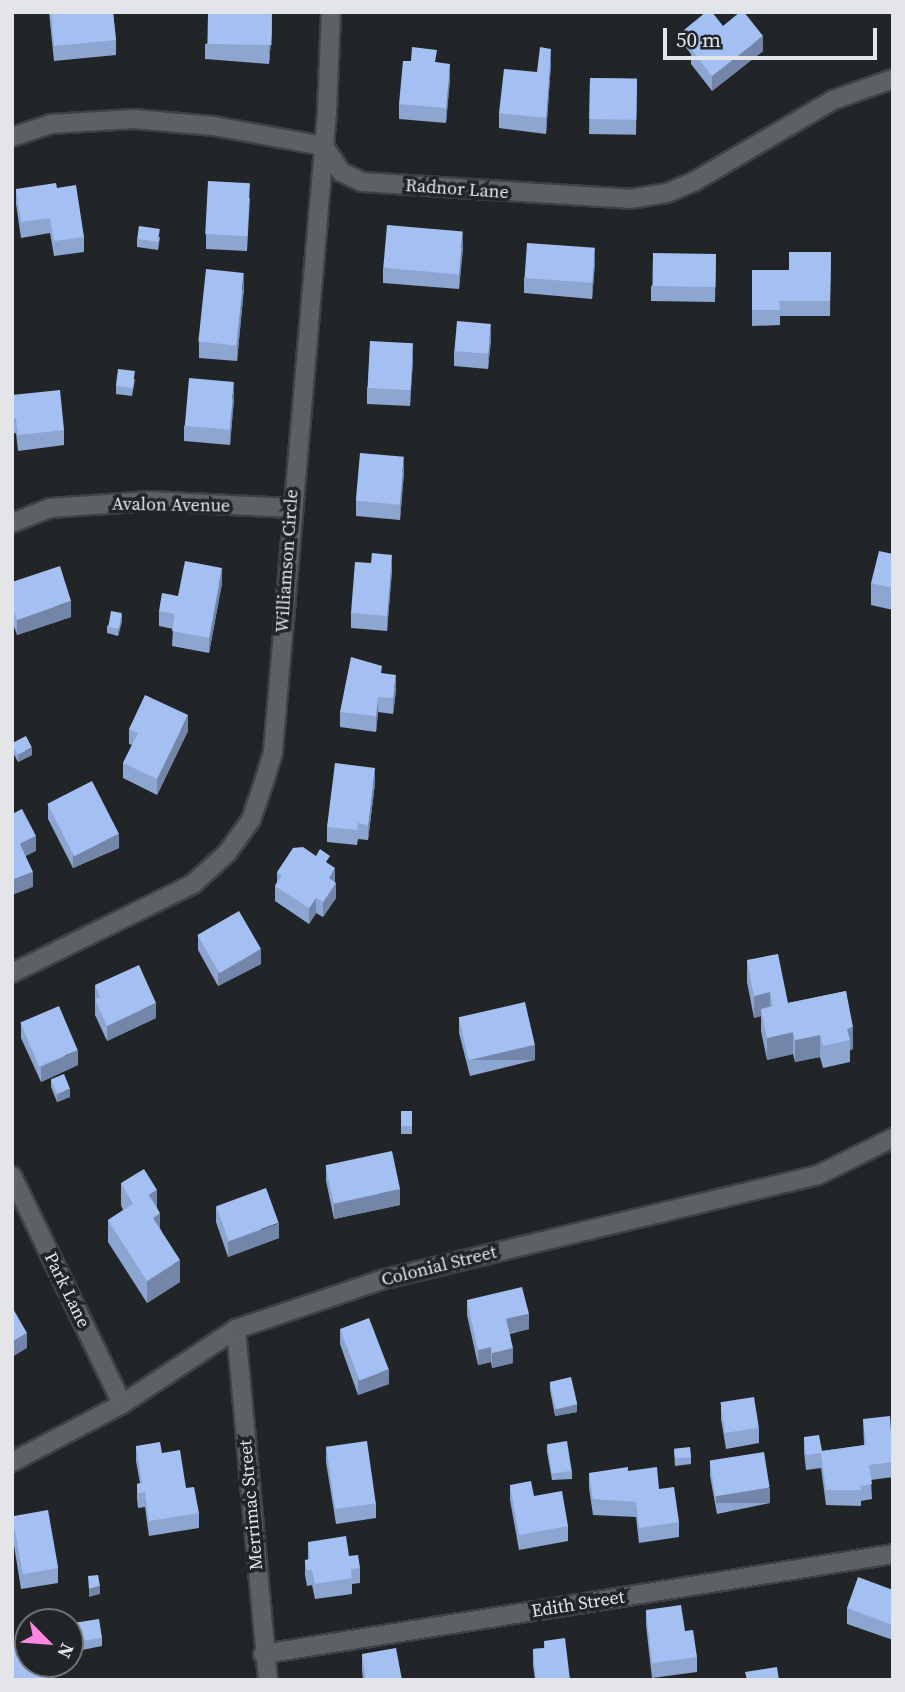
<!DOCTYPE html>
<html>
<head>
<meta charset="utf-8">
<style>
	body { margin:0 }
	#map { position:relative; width:905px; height:1692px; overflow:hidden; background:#212528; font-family:"Source Serif 4",serif }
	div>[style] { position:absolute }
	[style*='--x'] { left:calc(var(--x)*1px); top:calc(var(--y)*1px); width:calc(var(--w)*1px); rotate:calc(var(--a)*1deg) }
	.roads { filter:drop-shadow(2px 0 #3f4245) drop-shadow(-2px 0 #3f4245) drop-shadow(0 2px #3f4245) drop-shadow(0 -2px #3f4245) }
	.minor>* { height:18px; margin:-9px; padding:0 9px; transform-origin:9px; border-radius:9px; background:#5d6165 }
	.wall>* { inset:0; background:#8da5d1; transform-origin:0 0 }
	.shaded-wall>* { inset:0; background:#7386aa; transform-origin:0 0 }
	.building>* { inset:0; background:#a4c0f3; transform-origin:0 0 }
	span { translate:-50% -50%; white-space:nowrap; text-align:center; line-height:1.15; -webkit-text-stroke:7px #212528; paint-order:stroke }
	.street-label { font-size:18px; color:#e3e5e8 }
	.frame { position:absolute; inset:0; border:14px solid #e3e5e8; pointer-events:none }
	.north { position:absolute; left:14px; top:1608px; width:70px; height:70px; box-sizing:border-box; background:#212528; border:2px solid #6f7275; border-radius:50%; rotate:115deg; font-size:19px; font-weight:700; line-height:28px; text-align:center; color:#e3e5e8 }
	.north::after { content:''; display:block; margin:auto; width:24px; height:32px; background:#fd86e2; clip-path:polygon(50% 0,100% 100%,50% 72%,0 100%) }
	.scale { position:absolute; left:663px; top:28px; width:214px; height:32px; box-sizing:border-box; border:4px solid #e3e5e8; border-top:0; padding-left:9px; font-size:21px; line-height:24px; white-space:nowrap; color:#e3e5e8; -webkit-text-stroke:5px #212528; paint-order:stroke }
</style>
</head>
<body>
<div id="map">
	<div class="roads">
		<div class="minor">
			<i style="--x:12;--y:137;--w:41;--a:-18.4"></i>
			<i style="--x:51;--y:124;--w:83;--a:-3.4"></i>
			<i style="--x:134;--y:119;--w:80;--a:5"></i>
			<i style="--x:214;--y:126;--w:112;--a:10.3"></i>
			<i style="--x:324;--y:146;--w:31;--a:57"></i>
			<i style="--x:341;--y:172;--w:23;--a:25"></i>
			<i style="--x:362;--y:182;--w:268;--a:3.6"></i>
			<i style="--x:629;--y:199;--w:38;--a:-9"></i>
			<i style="--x:667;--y:193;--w:30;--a:-23"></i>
			<i style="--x:695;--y:181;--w:160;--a:-30.4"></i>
			<i style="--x:833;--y:100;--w:64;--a:-19.3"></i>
			<i style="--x:12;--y:523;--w:41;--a:-21.5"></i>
			<i style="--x:50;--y:508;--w:100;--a:-4"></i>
			<i style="--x:150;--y:501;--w:141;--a:2.8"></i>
			<i style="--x:12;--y:973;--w:202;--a:-26.2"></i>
			<i style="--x:193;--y:884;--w:46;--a:-42.4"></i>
			<i style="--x:227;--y:853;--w:41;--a:-54"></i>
			<i style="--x:251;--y:820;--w:40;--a:-71.1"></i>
			<i style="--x:264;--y:782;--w:31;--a:-73"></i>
			<i style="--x:273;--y:752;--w:642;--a:-85.18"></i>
			<i style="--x:327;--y:112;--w:100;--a:-87.7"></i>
			<i style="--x:12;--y:1176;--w:253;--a:64.2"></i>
			<i style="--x:236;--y:1329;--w:352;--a:84.8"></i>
			<i style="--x:12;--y:1462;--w:124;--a:-27.8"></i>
			<i style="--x:122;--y:1404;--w:136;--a:-33.3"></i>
			<i style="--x:236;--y:1329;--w:157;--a:-18.6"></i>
			<i style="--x:385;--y:1279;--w:445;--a:-13.5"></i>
			<i style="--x:818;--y:1175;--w:84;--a:-26.3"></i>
			<i style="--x:263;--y:1654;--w:638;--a:-9.02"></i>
		</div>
	</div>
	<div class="wall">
		<i style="clip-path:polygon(49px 12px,113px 12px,116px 40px,116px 55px,54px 61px)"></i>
		<i style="clip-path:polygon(723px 26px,763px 51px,712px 91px,691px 64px,691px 54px,684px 45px,684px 30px)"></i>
		<i style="clip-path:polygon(272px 28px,269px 64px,205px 59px,205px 44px)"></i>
		<i style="clip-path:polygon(437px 62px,450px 79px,446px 123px,399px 119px,399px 104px)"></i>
		<i style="clip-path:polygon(551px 64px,546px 134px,499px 128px,499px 113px,537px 72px)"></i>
		<i style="left:590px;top:78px;width:47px;height:56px;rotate:1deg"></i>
		<i style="clip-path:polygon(16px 189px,84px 237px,84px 252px,54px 256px,50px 233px,21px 238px,16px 204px)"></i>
		<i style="clip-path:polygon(250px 198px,247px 251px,206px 249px,206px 234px)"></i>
		<i style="clip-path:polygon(160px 237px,158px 250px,137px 247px,137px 239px)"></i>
		<i style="clip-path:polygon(463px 247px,459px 289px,383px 283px,383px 268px)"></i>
		<i style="clip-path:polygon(831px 252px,830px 316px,780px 316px,780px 325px,752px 326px,752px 270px,789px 270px)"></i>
		<i style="clip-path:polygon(716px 254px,715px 302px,651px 301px,651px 286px)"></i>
		<i style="clip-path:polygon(595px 263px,592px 299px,524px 293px,524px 278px)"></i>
		<i style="clip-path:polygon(244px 288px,237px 361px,199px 358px,199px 342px)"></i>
		<i style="clip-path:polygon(491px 339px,488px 369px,454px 366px,454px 351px)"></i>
		<i style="clip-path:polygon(413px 359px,410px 406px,367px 404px,367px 388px)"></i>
		<i style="clip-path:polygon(135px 379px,132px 396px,116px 394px,116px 386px)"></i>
		<i style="clip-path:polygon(12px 395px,64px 430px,64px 445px,18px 451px,16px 433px,12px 434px)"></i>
		<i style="clip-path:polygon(234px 398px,230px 445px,184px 441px,184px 426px)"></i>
		<i style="clip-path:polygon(404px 472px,400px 520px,356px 516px,356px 501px)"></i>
		<i style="clip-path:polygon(893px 554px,893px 610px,871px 605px,871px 583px)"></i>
		<i style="clip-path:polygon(371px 563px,392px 570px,387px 631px,351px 628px,351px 613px)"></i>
		<i style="clip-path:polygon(12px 582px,71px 617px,17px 635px,12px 621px)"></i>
		<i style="clip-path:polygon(222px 583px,209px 653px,172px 646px,173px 629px,159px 626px,159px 611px,178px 596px)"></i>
		<i style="clip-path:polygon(122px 621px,118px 636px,107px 633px,107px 626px)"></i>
		<i style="clip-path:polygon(382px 673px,396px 690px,393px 714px,378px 712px,376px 732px,340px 727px,340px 712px)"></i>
		<i style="clip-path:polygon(129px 729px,188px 731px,157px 795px,123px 778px,123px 763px,132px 745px,129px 744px)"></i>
		<i style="clip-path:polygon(12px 743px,32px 755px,18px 762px,12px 751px)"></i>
		<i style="clip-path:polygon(375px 783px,368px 840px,358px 839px,357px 845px,327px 842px,327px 827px)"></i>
		<i style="clip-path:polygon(48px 804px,119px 848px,73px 868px,48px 819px)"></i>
		<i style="clip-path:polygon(330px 865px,335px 882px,336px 898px,323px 917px,316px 913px,309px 924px,275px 901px,275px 886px,277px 882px,277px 872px)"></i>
		<i style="clip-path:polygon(198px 935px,261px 964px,218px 986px,198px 950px)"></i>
		<i style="clip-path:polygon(747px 960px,788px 1003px,846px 991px,853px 1049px,850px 1050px,850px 1062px,823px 1068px,820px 1057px,795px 1062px,793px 1054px,767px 1060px,761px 1031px,761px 1016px,754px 1018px,747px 982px)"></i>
		<i style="clip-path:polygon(95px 985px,156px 1018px,107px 1041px,95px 1015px)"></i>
		<i style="clip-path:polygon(459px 1018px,535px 1060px,470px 1076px,459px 1033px)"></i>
		<i style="clip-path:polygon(21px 1023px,78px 1065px,41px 1082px,21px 1038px)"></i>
		<i style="clip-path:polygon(51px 1079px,70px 1097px,57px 1102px,51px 1087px)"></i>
		<i style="left:401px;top:1111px;width:11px;height:23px"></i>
		<i style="clip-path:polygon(326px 1166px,400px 1205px,334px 1219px,326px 1181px)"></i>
		<i style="clip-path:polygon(121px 1183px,157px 1208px,160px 1228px,180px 1282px,147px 1303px,108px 1242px,108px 1220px,123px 1210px,121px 1205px)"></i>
		<i style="clip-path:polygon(216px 1207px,279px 1238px,228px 1257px,216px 1222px)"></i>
		<i style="clip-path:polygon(467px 1300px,529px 1329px,510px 1334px,513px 1363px,492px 1368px,491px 1362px,478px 1365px,467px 1315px)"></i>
		<i style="clip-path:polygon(340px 1329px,389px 1384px,358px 1395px,340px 1344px)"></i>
		<i style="clip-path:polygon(550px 1382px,577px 1412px,555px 1416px,550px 1390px)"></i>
		<i style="clip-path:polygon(721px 1404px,759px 1428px,759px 1443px,726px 1449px,721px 1419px)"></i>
		<i style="clip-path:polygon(863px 1419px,893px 1456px,893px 1477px,871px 1480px,872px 1499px,861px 1501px,861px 1506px,826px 1505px,821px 1468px,806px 1470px,804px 1452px,804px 1437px,822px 1451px,864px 1445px)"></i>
		<i style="clip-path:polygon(547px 1445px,572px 1471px,572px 1479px,552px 1480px,547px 1452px)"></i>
		<i style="clip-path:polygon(136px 1446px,162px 1453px,186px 1488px,199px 1513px,199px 1528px,149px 1536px,145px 1507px,138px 1508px,137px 1499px,137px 1484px,140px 1483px,136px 1461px)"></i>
		<i style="clip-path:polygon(326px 1446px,376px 1503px,376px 1518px,336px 1524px,326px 1462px)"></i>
		<i style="clip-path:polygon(674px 1449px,691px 1457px,691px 1464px,675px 1466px)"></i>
		<i style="clip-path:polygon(710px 1461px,770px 1503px,717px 1514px,710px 1476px)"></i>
		<i style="clip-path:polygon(628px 1471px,659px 1489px,679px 1522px,679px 1537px,639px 1543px,636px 1517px,593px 1515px,589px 1488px,589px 1473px)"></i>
		<i style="clip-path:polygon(510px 1485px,534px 1496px,568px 1526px,568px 1541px,519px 1550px,510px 1500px)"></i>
		<i style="clip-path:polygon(12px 1516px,58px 1568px,58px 1583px,21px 1589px,12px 1533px)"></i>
		<i style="clip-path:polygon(308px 1542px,349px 1556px,360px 1568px,360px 1583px,352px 1584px,352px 1594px,315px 1599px,312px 1585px,307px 1586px,305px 1575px,305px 1560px,308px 1560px)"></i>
		<i style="clip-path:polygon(893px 1590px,893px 1640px,847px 1624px,847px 1608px)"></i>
		<i style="clip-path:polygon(646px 1610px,685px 1631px,697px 1657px,697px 1672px,652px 1678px,646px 1625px)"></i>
		<i style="clip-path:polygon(73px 1624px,102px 1638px,102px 1646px,77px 1651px,73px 1632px)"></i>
		<i style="clip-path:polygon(544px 1641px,570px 1680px,535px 1680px,533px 1665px,533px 1649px,544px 1648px)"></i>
		<i style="clip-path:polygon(362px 1654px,402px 1680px,363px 1680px,362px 1669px)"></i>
	</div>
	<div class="shaded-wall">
		<i style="clip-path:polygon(272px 13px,272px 28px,269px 64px,269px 49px)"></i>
		<i style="clip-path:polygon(763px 36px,763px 51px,712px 91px,712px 76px)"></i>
		<i style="clip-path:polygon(551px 49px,551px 64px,546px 134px,546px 118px)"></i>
		<i style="clip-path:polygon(450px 64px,450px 79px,446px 123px,446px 108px)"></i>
		<i style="clip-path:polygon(463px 232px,463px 247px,459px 289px,459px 274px)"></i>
		<i style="clip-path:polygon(595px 248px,595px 263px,592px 299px,592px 284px)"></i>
		<i style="clip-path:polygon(244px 273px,244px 288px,237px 361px,237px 346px)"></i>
		<i style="clip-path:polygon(491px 324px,491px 339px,488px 369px,488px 354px)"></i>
		<i style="clip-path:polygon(413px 343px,413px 359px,410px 406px,410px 391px)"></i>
		<i style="clip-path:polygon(234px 382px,234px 398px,230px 445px,230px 430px)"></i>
		<i style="clip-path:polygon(404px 457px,404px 472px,400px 520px,400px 505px)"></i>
		<i style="clip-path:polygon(392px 555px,392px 570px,387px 631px,387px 616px)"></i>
		<i style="clip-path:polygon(222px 568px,222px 583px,209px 653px,209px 638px)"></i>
		<i style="clip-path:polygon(71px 601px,71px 617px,17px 635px,17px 620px)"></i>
		<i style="clip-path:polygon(122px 613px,122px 621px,118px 636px,118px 628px)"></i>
		<i style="clip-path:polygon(396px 675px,396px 690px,393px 714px,393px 698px)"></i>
		<i style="clip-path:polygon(378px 697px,378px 712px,376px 732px,376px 716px)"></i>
		<i style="clip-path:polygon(188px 715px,188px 731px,157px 795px,157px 779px)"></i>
		<i style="clip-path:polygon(32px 748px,32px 755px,18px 762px,18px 754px)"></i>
		<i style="clip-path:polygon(375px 768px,375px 783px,368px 840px,368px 825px)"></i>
		<i style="clip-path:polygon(119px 833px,119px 848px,73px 868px,73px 853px)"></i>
		<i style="clip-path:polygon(36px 836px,36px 851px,20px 859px,20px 844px)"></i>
		<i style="clip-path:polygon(335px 868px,335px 884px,329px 878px)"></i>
		<i style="clip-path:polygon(33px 872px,33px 887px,12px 895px,12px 880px)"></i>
		<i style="clip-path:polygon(336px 883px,336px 898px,323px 917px,323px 902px)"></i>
		<i style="clip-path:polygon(316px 898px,316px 913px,309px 924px,309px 908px)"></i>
		<i style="clip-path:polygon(261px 949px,261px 964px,218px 986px,218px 971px)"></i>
		<i style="clip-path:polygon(770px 992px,770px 1014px,761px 1009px,761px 1016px,754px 1018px,754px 996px)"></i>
		<i style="clip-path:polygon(156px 1003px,156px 1018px,107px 1041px,107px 1026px)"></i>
		<i style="clip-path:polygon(853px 1027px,853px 1049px,850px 1050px,850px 1040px,847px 1029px)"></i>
		<i style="clip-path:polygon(793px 1032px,793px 1054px,767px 1060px,767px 1038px)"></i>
		<i style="clip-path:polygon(820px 1035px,820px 1057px,795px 1062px,795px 1040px)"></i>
		<i style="left:535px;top:1045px;width:15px;height:67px;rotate:90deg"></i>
		<i style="clip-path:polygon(78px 1050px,78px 1065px,41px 1082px,41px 1067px)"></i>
		<i style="clip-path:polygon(70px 1089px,70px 1097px,57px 1102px,57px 1094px)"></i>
		<i style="clip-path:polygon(400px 1189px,400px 1205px,334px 1219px,334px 1204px)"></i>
		<i style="clip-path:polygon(157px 1190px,157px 1212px,149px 1195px)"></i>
		<i style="clip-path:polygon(160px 1213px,160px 1235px,153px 1218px)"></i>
		<i style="clip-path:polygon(279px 1223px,279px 1238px,228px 1257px,228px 1242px)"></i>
		<i style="clip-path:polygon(180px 1260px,180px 1282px,147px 1303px,147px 1281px)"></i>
		<i style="clip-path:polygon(529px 1314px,529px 1329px,506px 1334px,506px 1319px)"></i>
		<i style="clip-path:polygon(27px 1333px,27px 1348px,12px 1357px,12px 1342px)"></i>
		<i style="clip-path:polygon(491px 1347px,491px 1362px,478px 1365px,478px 1350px)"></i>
		<i style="clip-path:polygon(513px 1348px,513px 1363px,492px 1368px,492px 1353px)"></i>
		<i style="clip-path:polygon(389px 1369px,389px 1384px,358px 1395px,358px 1380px)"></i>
		<i style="clip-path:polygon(577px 1404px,577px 1412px,555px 1416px,555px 1409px)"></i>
		<i style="left:770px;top:1488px;width:15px;height:54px;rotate:90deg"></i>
		<i style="clip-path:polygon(100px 1586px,100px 1594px,89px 1597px,89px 1589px)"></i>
	</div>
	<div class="building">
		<i style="clip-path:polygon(51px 12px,113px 12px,116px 40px,54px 46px)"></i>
		<i style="left:208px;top:12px;width:64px;height:32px;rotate:1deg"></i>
		<i style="clip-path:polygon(706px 12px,712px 12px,723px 26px,740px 12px,744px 12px,763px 36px,712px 76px,691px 49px,696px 45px,684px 30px)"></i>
		<i style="clip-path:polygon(412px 47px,437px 50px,435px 62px,450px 64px,446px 108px,399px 104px,403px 61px,411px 61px)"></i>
		<i style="clip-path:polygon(540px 47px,551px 49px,546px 118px,499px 113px,504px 69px,537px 72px)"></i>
		<i style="left:590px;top:78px;width:47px;height:41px;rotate:1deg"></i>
		<i style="left:208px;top:181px;width:42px;height:53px;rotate:3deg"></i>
		<i style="clip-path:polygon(56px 183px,57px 188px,76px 185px,84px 237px,54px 241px,50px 218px,21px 222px,16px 189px)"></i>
		<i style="left:387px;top:225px;width:76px;height:43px;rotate:5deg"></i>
		<i style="left:139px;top:226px;width:21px;height:13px;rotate:8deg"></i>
		<i style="left:527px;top:243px;width:68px;height:35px;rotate:4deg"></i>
		<i style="clip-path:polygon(789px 252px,831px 252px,830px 301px,779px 301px,780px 310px,752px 310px,752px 270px,789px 270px)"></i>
		<i style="left:653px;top:253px;width:63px;height:33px;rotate:1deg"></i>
		<i style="left:206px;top:269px;width:38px;height:73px;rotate:6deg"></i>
		<i style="left:457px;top:321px;width:34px;height:30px;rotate:5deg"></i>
		<i style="left:370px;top:341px;width:43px;height:47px;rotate:3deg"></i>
		<i style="left:118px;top:369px;width:17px;height:17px;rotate:7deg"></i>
		<i style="left:189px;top:378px;width:45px;height:48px;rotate:5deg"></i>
		<i style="clip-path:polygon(60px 390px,64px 430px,18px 435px,16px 418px,12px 419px,12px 395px)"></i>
		<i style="left:360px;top:453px;width:44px;height:48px;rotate:5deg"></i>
		<i style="clip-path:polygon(879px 551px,893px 554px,893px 588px,871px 583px)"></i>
		<i style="clip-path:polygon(372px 553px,392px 555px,387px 616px,351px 613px,355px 562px,371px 563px)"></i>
		<i style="clip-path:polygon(185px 561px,222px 568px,209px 638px,172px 631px,175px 614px,159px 611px,162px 593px,178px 596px)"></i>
		<i style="clip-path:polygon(60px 566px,71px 601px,17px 620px,12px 606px,12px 582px)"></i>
		<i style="left:111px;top:611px;width:11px;height:16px;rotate:10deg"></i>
		<i style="clip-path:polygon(351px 657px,382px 666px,381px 673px,396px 675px,393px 698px,378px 697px,376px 716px,340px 712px)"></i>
		<i style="clip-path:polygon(145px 695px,188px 715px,157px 779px,123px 763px,138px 733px,129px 729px)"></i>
		<i style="left:26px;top:736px;width:13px;height:16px;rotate:63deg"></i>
		<i style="clip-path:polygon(335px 763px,375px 768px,368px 825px,358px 823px,357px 830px,327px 827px)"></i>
		<i style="left:92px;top:781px;width:59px;height:50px;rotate:63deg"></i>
		<i style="clip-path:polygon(22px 809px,36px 836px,20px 844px,33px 872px,12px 880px,12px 814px)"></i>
		<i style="clip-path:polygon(303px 847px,316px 856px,320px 849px,330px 856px,326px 862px,335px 868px,329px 878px,336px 883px,323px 902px,316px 898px,309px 908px,275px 886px,282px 875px,277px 872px,293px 848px)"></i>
		<i style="left:239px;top:911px;width:44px;height:48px;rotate:60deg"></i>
		<i style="clip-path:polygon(778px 954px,788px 1003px,846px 991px,853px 1027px,847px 1029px,850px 1040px,823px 1046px,820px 1035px,795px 1040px,793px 1032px,767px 1038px,761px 1009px,773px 1006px,770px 992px,754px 996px,747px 960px)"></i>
		<i style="clip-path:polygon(139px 965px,156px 1003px,107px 1026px,95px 1000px,100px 997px,95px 985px)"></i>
		<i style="left:525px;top:1002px;width:44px;height:68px;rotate:77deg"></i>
		<i style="left:59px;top:1006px;width:48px;height:42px;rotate:67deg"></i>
		<i style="left:64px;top:1074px;width:16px;height:14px;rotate:68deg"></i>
		<i style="left:401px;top:1111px;width:11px;height:15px"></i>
		<i style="left:392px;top:1151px;width:39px;height:68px;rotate:78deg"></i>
		<i style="clip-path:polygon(144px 1169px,157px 1190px,149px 1195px,160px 1213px,153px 1218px,180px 1260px,147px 1281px,108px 1220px,133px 1204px,121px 1183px)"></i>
		<i style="left:266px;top:1188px;width:37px;height:53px;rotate:70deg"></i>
		<i style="clip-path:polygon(522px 1287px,529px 1314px,506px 1319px,513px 1348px,492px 1353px,491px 1347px,478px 1350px,467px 1300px)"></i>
		<i style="clip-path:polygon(12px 1307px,27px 1333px,12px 1342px)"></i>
		<i style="left:369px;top:1318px;width:55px;height:31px;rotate:69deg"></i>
		<i style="left:571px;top:1377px;width:28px;height:22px;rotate:77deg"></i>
		<i style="left:754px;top:1397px;width:31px;height:34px;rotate:81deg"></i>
		<i style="clip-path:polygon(890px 1416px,893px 1462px,869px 1465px,872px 1484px,860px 1486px,861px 1490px,826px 1490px,821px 1453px,806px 1455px,804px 1437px,819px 1435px,822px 1451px,866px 1445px,863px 1419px)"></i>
		<i style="left:367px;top:1441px;width:63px;height:41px;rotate:82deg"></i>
		<i style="left:567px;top:1441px;width:30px;height:20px;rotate:81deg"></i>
		<i style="clip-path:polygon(160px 1442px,162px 1453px,180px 1450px,186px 1488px,194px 1487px,199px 1513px,149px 1521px,145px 1492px,138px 1493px,137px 1484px,142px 1483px,136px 1446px)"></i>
		<i style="left:690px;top:1447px;width:10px;height:16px;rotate:84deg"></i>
		<i style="left:764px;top:1452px;width:36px;height:55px;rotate:81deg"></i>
		<i style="clip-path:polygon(628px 1467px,628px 1471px,657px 1467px,659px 1489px,674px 1487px,679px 1522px,639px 1528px,636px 1502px,593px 1499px,589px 1473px)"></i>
		<i style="clip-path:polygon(531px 1481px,534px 1496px,562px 1491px,568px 1526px,519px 1535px,510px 1485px)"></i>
		<i style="left:48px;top:1510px;width:59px;height:36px;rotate:80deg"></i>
		<i style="clip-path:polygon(346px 1536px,349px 1556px,358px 1555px,360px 1568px,351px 1569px,352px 1578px,315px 1584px,312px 1570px,307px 1570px,305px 1560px,310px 1559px,308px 1542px)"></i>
		<i style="clip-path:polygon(98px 1575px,100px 1586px,89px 1589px,88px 1576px)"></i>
		<i style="clip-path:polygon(858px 1577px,893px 1590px,893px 1625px,847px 1608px)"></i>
		<i style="clip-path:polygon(681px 1605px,685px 1631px,693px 1630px,697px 1657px,652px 1663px,646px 1610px)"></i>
		<i style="left:99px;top:1619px;width:19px;height:26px;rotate:81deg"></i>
		<i style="clip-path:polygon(565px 1638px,570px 1680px,536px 1680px,533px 1649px,545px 1648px,544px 1641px)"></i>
		<i style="clip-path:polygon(28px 1645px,28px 1664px,51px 1664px,54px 1680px,12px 1680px,12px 1647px)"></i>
		<i style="clip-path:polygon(396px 1648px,402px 1680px,366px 1680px,362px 1654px)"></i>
		<i style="clip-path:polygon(777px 1667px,779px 1680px,747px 1680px,745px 1672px)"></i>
	</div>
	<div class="street-label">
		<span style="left:457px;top:189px;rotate:4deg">Radnor Lane</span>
		<span style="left:171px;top:505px;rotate:1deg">Avalon Avenue</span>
		<span style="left:287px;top:561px;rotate:-86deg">Williamson Circle</span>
		<span style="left:439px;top:1266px;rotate:-14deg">Colonial Street</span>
		<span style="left:67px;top:1290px;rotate:64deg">Park Lane</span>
		<span style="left:251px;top:1505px;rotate:-95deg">Merrimac Street</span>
		<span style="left:578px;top:1604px;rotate:-9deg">Edith Street</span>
	</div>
	<div class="frame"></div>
	<div class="north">N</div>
	<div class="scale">50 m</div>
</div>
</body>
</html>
